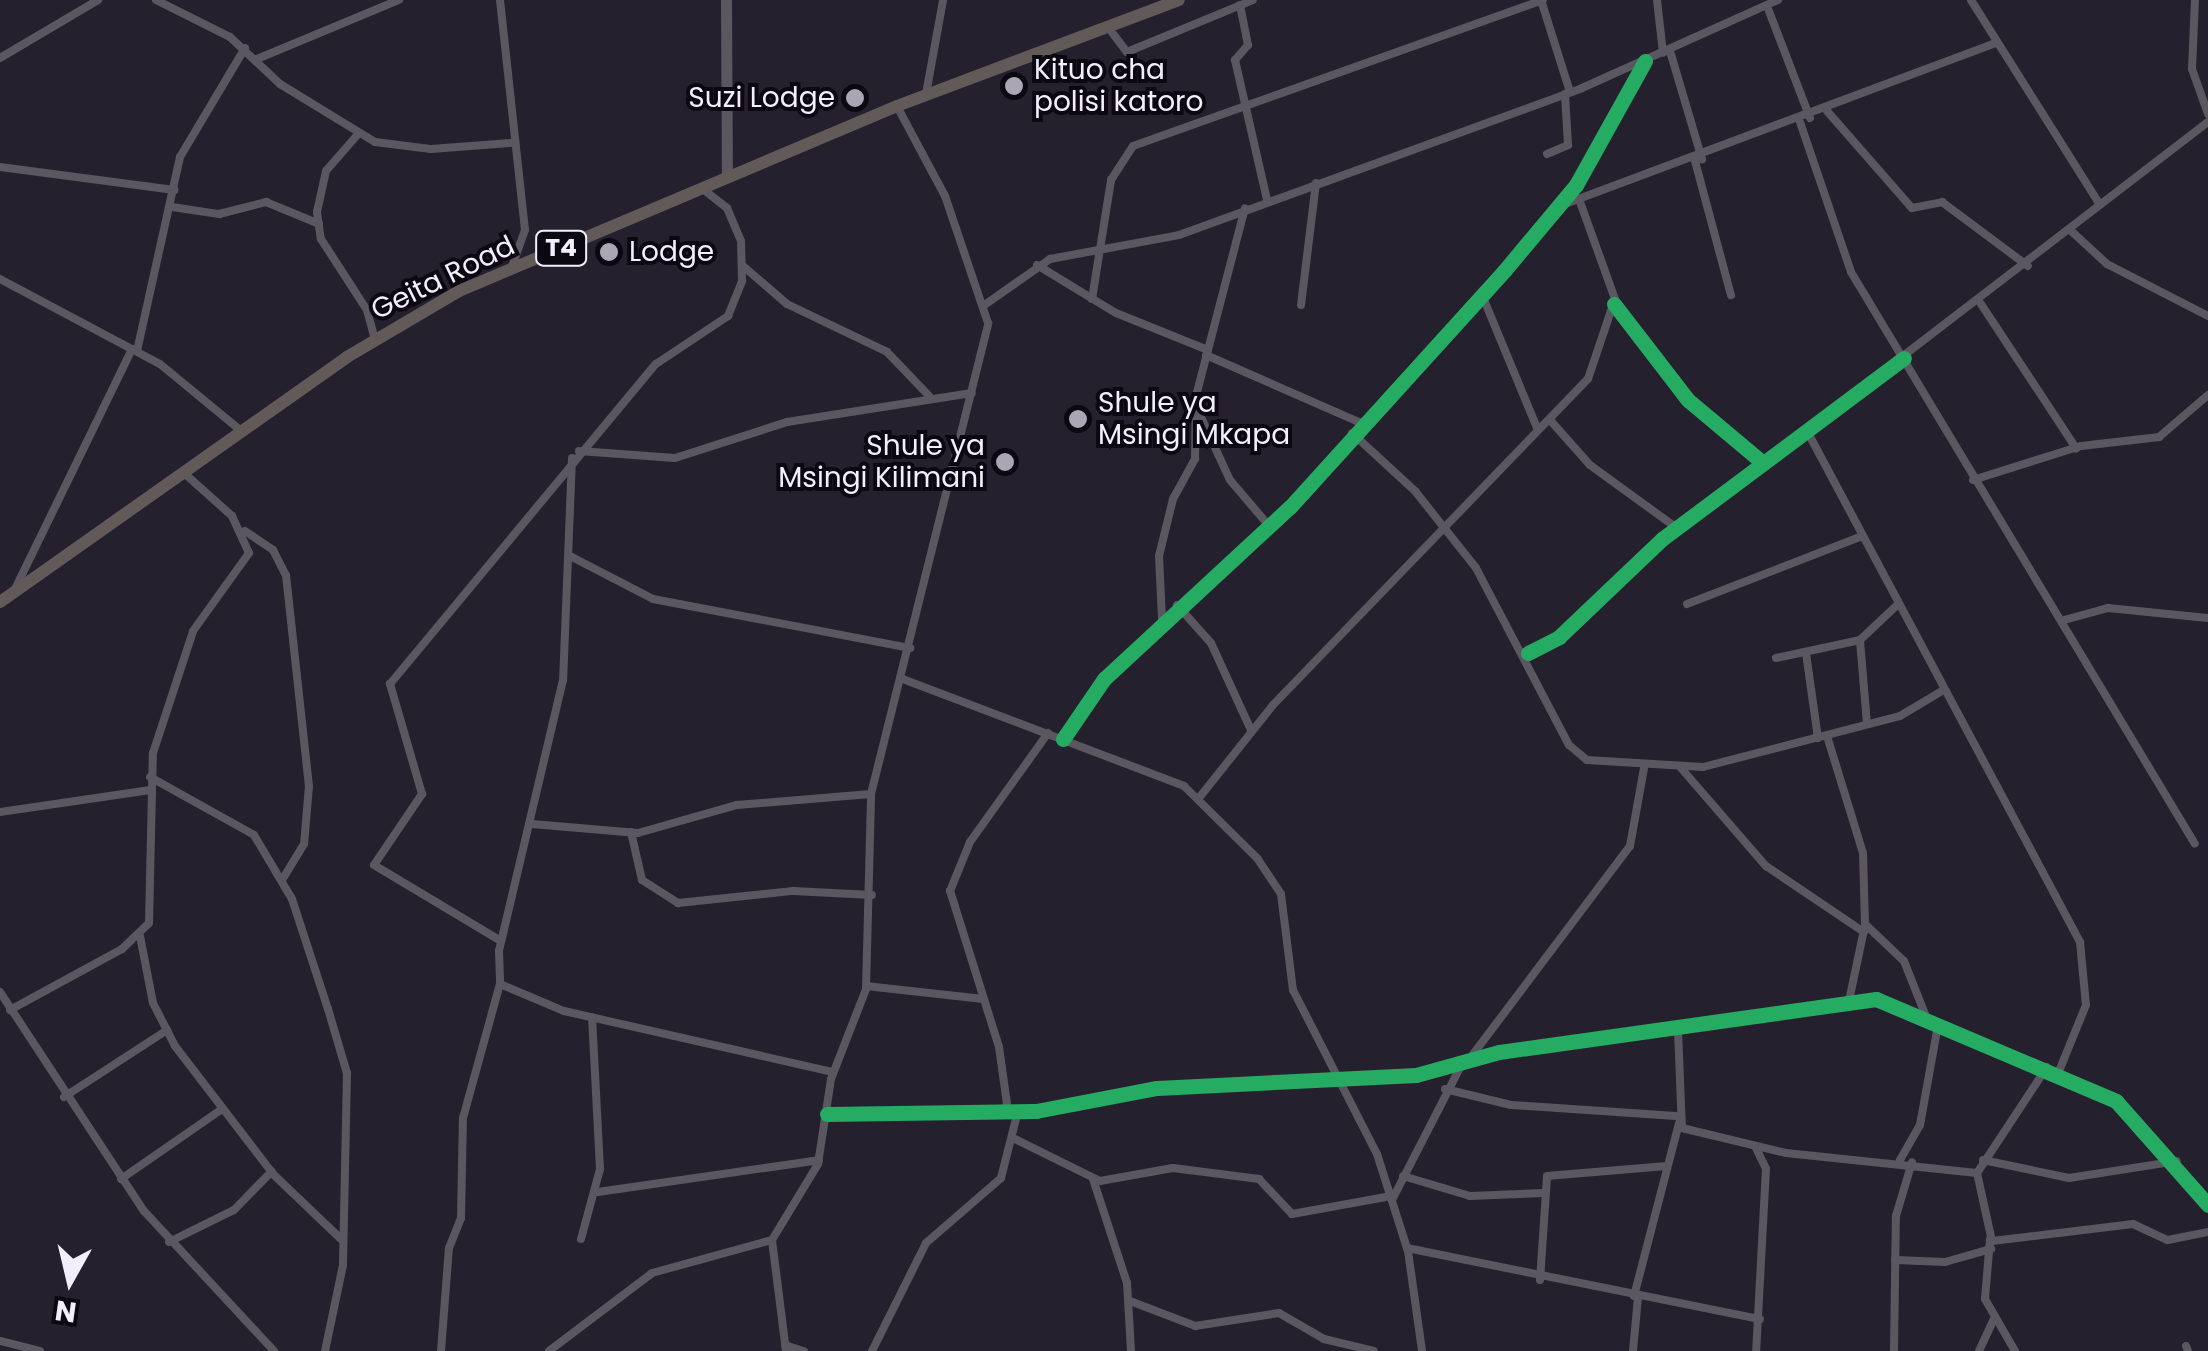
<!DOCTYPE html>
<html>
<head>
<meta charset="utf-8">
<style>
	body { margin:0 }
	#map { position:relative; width:2208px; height:1351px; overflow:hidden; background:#25202d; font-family:Poppins,sans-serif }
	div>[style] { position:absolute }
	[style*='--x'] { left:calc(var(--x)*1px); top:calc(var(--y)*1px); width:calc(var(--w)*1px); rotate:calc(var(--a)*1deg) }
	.minor>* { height:8px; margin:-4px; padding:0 4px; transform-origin:4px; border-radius:4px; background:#5b5761 }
	.secondary>* { height:11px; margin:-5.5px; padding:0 5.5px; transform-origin:5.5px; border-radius:5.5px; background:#5b5761 }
	.trunk>* { height:12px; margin:-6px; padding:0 6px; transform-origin:6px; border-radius:6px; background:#625a58 }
	.cycleway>* { height:15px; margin:-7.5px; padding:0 7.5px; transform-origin:7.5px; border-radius:7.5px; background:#26ab63 }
	.dots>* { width:28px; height:28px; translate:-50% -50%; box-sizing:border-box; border:5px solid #0c0812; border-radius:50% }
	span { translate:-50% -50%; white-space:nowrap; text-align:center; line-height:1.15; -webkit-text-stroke:8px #0c0812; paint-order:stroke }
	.shield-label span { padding:2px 8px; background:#0c0812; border:2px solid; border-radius:8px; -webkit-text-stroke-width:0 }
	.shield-label { font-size:25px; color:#f3eefe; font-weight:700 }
	.poi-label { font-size:28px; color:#f3eefe }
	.left { translate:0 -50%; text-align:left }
	.right { translate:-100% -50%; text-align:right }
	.street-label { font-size:28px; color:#f3eefe }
	.north { position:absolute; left:20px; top:1231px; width:100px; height:100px; -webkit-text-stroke:8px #0c0812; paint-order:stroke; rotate:188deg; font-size:28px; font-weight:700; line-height:40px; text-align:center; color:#f3eefe }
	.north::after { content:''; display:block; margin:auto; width:35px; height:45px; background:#f3eefe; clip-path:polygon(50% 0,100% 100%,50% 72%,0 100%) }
</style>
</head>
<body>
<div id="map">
	<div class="minor">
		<i style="--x:156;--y:0;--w:83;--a:26.6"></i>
		<i style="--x:230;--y:37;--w:69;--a:43.2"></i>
		<i style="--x:280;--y:84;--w:111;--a:31.4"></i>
		<i style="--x:375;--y:142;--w:56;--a:7.1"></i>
		<i style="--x:431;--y:149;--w:80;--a:-4.3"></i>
		<i style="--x:500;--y:0;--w:231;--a:83.8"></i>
		<i style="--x:525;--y:230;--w:41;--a:109.7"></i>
		<i style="--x:1541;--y:0;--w:96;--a:72.5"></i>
		<i style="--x:1657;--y:0;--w:53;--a:83.5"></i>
		<i style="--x:1971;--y:0;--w:240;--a:57.8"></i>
		<i style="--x:2195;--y:0;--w:69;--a:92.5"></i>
		<i style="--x:2192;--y:69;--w:48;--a:70.4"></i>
		<i style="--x:1240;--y:5;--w:41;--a:78.7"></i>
		<i style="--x:1248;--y:45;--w:20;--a:131"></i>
		<i style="--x:1235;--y:60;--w:144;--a:77.1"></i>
		<i style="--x:1767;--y:6;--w:120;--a:69"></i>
		<i style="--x:1108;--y:27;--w:31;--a:53"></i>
		<i style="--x:1127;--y:52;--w:136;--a:-22.4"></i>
		<i style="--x:1670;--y:51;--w:113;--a:73.5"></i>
		<i style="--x:0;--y:58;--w:114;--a:-30.6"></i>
		<i style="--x:257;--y:59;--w:154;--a:-22.6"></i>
		<i style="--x:926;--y:94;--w:96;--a:-79.7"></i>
		<i style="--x:1827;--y:111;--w:129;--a:48.8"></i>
		<i style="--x:1912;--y:208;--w:31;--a:-11"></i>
		<i style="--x:1942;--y:202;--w:107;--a:36.7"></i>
		<i style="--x:1800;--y:122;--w:158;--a:71.2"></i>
		<i style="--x:1851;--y:272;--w:667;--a:58.98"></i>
		<i style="--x:359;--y:133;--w:50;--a:131"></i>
		<i style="--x:326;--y:171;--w:42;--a:102.4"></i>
		<i style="--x:317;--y:212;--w:27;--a:82"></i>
		<i style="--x:321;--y:239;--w:85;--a:57.1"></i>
		<i style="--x:367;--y:310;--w:30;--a:75"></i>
		<i style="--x:1547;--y:154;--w:23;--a:-23"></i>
		<i style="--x:1568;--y:145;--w:51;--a:-93.4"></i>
		<i style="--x:1695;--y:161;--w:139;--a:75"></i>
		<i style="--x:0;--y:167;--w:176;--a:7.5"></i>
		<i style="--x:172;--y:207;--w:48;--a:8.5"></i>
		<i style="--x:219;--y:214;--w:49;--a:-14.3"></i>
		<i style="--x:266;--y:202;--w:57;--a:22.5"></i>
		<i style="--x:1557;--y:207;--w:469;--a:-20.5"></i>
		<i style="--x:2069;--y:229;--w:52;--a:42.6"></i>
		<i style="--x:2107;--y:264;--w:114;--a:27.2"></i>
		<i style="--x:1037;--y:265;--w:92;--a:31.3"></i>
		<i style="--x:1116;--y:313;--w:99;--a:21.9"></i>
		<i style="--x:743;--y:266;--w:58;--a:40.8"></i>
		<i style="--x:787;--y:304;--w:111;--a:25.6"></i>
		<i style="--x:887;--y:352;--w:61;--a:46.3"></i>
		<i style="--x:0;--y:279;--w:181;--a:28"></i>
		<i style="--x:160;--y:364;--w:104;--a:39.5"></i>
		<i style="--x:1482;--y:295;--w:146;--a:67.5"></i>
		<i style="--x:1092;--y:299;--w:121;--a:-80.9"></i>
		<i style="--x:1111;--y:180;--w:40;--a:-57.1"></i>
		<i style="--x:1133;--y:146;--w:435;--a:-19.6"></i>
		<i style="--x:1614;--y:304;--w:121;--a:52.4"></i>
		<i style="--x:1688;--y:400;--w:98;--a:40"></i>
		<i style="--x:1981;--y:304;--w:173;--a:56.6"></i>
		<i style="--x:1301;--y:305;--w:123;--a:-83"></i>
		<i style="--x:983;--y:306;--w:82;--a:-35"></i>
		<i style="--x:1050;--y:259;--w:131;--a:-10.5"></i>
		<i style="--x:1179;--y:235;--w:429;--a:-20"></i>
		<i style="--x:1582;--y:88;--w:215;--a:-24.2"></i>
		<i style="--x:137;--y:351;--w:199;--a:-77.5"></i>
		<i style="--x:180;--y:157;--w:127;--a:-59.2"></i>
		<i style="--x:1206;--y:355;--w:169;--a:23.7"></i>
		<i style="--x:1903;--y:356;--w:384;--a:-37.5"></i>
		<i style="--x:1199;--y:413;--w:74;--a:65.2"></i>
		<i style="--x:1230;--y:480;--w:62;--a:49.6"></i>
		<i style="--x:1550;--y:420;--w:60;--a:48.4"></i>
		<i style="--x:1590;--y:465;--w:109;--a:36"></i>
		<i style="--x:1806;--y:429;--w:582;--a:61.89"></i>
		<i style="--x:2080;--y:942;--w:63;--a:84.6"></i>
		<i style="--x:2086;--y:1005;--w:71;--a:112.2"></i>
		<i style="--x:1352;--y:433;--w:86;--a:42.6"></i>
		<i style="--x:1415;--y:491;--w:98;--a:51.6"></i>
		<i style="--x:1476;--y:568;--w:200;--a:62.3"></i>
		<i style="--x:1569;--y:745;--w:23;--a:40"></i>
		<i style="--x:1587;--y:760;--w:116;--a:3.5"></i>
		<i style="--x:1703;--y:767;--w:203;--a:-14.5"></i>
		<i style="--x:1900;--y:716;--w:49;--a:-30.8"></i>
		<i style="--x:579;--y:451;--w:96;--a:4.2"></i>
		<i style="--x:675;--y:458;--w:118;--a:-17.8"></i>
		<i style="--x:787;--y:422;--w:187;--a:-8.9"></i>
		<i style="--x:572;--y:458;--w:222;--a:92.3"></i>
		<i style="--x:563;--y:680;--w:278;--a:103.3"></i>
		<i style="--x:499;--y:951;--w:33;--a:88"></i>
		<i style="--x:500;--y:984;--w:69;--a:22.9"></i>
		<i style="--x:564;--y:1011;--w:276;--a:12.8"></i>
		<i style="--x:1973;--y:480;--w:113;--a:-17.5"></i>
		<i style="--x:2081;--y:446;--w:79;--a:-6.6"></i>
		<i style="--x:2159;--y:437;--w:65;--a:-40.6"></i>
		<i style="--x:245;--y:531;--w:34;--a:34"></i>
		<i style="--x:273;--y:550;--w:28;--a:63"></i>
		<i style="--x:286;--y:575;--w:212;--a:83.8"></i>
		<i style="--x:309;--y:786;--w:58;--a:94.9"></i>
		<i style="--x:304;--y:844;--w:42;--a:121.4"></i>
		<i style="--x:570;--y:556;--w:93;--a:27.4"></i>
		<i style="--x:653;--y:599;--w:262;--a:10.8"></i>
		<i style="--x:16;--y:587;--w:265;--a:-64"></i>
		<i style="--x:1687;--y:604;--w:186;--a:-21.2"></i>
		<i style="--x:1177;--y:605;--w:51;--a:48.2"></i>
		<i style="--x:1211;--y:643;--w:96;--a:65.3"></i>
		<i style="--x:1162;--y:619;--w:63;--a:-92.7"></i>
		<i style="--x:1159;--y:556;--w:59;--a:-76.2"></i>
		<i style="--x:1173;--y:499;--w:46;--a:-61.2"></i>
		<i style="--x:1195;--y:459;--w:63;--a:-89.1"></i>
		<i style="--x:1196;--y:396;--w:194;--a:-75.4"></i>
		<i style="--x:2064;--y:620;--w:46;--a:-15.3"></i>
		<i style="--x:2108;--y:608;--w:100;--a:5.7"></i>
		<i style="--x:1528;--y:653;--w:35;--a:-27"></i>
		<i style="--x:1559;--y:637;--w:142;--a:-43.6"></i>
		<i style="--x:1662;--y:539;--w:302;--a:-36.8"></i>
		<i style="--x:1806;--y:653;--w:86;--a:82"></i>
		<i style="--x:1776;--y:658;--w:86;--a:-12.1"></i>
		<i style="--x:900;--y:678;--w:304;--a:20.8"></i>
		<i style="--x:1184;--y:786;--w:103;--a:44.6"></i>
		<i style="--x:1257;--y:858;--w:43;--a:56.3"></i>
		<i style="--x:1281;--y:894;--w:97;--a:82.9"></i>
		<i style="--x:1293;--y:990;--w:184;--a:62.9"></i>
		<i style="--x:1377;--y:1154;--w:102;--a:72.3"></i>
		<i style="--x:1408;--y:1251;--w:101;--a:82"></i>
		<i style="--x:1867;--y:724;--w:84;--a:-94.8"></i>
		<i style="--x:1860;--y:640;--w:48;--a:-43.3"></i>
		<i style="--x:1827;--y:736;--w:122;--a:72.9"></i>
		<i style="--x:1863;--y:853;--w:72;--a:88.4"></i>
		<i style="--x:1865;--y:925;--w:78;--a:101.9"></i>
		<i style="--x:1063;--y:739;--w:73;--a:-55.7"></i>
		<i style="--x:1104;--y:679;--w:253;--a:-42.8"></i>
		<i style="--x:1290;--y:507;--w:319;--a:-47.8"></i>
		<i style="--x:1504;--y:271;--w:112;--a:-50.1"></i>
		<i style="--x:1576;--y:185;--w:142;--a:-60.9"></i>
		<i style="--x:1681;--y:768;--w:130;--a:49.1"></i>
		<i style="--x:1766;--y:866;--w:118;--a:34"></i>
		<i style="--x:150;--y:777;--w:119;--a:29.1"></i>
		<i style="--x:254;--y:835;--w:74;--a:59.3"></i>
		<i style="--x:292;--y:899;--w:116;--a:71.9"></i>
		<i style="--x:328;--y:1009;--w:67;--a:73.5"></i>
		<i style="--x:347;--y:1073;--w:192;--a:91.2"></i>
		<i style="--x:343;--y:1265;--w:88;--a:101.8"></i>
		<i style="--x:1199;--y:798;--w:119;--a:-51.5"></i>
		<i style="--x:1273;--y:705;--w:453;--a:-46"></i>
		<i style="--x:1588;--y:379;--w:84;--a:-71.4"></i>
		<i style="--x:1615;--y:299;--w:103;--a:-109.8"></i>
		<i style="--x:0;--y:812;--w:152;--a:-8.3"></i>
		<i style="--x:532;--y:824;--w:106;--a:4.9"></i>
		<i style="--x:638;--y:833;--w:103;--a:-15.8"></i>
		<i style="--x:737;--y:805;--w:134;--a:-4.7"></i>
		<i style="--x:631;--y:832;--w:49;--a:77.1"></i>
		<i style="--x:642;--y:880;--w:43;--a:32.6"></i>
		<i style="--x:678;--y:903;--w:116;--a:-6"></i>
		<i style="--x:793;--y:891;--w:79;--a:2.9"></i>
		<i style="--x:1866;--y:925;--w:52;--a:43.5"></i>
		<i style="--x:1904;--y:961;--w:62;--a:68.4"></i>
		<i style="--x:140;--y:936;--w:68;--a:79"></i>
		<i style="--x:153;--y:1003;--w:48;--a:62.9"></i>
		<i style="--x:175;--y:1046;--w:163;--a:52.5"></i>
		<i style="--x:274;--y:1175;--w:93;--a:43.7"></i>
		<i style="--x:501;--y:941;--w:148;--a:-149.1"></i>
		<i style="--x:374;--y:865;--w:86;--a:-55.9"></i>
		<i style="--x:422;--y:794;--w:115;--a:-106.2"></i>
		<i style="--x:390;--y:684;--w:416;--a:-50.3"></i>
		<i style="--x:656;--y:364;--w:87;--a:-33.7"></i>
		<i style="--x:728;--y:316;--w:38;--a:-68"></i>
		<i style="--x:742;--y:281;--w:40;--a:-91.4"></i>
		<i style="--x:741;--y:241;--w:36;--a:-113"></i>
		<i style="--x:727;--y:208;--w:33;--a:-142"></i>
		<i style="--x:866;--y:986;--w:118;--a:6.3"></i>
		<i style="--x:0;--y:992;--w:262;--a:56.7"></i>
		<i style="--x:144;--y:1211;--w:191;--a:47.1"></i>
		<i style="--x:10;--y:1010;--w:128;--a:-28.6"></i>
		<i style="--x:122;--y:949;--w:37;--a:-44"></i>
		<i style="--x:149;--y:923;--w:170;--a:-88.7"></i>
		<i style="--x:153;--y:753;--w:128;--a:-71.8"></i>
		<i style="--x:193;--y:631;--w:96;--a:-54.3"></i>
		<i style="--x:249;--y:553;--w:41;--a:-114.7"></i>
		<i style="--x:232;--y:516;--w:66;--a:-138.1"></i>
		<i style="--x:1678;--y:1030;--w:98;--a:87.7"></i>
		<i style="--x:1682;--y:1128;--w:107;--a:13.5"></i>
		<i style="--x:1786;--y:1153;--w:192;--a:6"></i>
		<i style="--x:1468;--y:1061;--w:269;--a:-53"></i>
		<i style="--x:1630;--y:846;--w:79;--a:-79.8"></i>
		<i style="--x:2047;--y:1067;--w:127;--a:123.4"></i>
		<i style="--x:1977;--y:1173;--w:70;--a:77.6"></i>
		<i style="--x:1992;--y:1241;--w:142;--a:-6.9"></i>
		<i style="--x:2133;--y:1224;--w:38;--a:25"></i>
		<i style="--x:2168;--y:1240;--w:41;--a:-11.3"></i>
		<i style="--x:1445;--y:1089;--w:68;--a:13.6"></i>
		<i style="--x:1511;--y:1105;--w:165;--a:3.8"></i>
		<i style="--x:64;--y:1097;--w:123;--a:-33"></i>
		<i style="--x:1008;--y:1111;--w:65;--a:-98"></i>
		<i style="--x:999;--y:1047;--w:164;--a:-107.4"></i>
		<i style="--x:950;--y:891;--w:53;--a:-67.8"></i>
		<i style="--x:970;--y:842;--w:134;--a:-54.4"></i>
		<i style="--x:827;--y:1114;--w:209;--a:-0.8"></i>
		<i style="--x:1036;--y:1111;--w:123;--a:-10.8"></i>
		<i style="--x:1157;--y:1088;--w:259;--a:-2.9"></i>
		<i style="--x:1416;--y:1075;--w:86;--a:-15.5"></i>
		<i style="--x:1499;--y:1052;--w:381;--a:-8"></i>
		<i style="--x:1876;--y:999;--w:261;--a:23"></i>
		<i style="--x:2116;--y:1101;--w:139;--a:48.5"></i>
		<i style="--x:1013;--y:1138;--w:97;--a:26.3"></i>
		<i style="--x:1100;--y:1181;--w:74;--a:-10.1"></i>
		<i style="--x:1173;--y:1168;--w:87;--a:7.3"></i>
		<i style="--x:1259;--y:1179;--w:48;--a:46.7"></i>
		<i style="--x:1292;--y:1214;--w:101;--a:-10.3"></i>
		<i style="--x:1755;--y:1146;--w:25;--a:64"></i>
		<i style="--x:1766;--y:1169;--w:182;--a:93.1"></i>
		<i style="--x:1900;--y:1160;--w:40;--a:-60.3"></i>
		<i style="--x:1920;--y:1125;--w:102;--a:-79.8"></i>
		<i style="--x:1983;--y:1160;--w:88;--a:11.8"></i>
		<i style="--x:2069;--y:1178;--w:109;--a:-8.9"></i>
		<i style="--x:1403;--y:1176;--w:70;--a:16.6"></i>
		<i style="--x:1470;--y:1196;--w:74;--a:-2.3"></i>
		<i style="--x:121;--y:1179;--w:123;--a:-34.7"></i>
		<i style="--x:1093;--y:1179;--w:109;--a:71.9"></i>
		<i style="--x:1127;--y:1283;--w:68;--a:86.6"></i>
		<i style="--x:598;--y:1192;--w:223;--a:-8.2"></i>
		<i style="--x:1392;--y:1200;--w:153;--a:-62.8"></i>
		<i style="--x:581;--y:1239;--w:73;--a:-74.8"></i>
		<i style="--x:600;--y:1169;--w:152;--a:-93"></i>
		<i style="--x:1990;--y:1239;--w:60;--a:94.8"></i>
		<i style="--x:1985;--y:1299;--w:60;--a:60"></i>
		<i style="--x:169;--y:1242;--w:72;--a:-26.2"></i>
		<i style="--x:234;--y:1210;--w:54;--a:-45.7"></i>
		<i style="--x:1407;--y:1248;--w:360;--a:11.4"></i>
		<i style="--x:1895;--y:1260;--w:50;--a:2.3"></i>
		<i style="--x:1945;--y:1262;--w:48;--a:-15.8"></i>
		<i style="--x:1540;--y:1280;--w:104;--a:-86.1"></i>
		<i style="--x:1547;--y:1176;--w:120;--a:-4.8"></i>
		<i style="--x:1634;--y:1296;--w:179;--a:-75.4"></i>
		<i style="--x:1130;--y:1301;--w:70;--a:21"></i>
		<i style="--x:1195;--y:1326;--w:85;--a:-8.8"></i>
		<i style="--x:1279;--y:1313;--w:52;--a:30"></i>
		<i style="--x:1324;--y:1339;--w:51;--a:13.5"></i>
		<i style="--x:0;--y:1341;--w:41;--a:14"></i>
		<i style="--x:785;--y:1345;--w:20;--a:18"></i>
		<i style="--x:2186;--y:1346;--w:5;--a:68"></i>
		<i style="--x:441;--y:1351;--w:103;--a:-85.6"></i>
		<i style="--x:449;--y:1248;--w:32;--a:-68"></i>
		<i style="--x:461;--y:1218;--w:100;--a:-88.9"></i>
		<i style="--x:463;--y:1118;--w:139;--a:-74.6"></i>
		<i style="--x:549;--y:1351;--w:129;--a:-37.1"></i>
		<i style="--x:652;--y:1273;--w:124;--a:-15.4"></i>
		<i style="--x:786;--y:1351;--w:112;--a:-97.2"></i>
		<i style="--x:772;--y:1240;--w:89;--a:-58.8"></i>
		<i style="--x:818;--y:1164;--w:86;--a:-81.3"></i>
		<i style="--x:831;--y:1079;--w:97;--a:-68.7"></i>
		<i style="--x:866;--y:989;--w:195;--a:-88.5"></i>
		<i style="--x:871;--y:794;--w:485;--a:-76"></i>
		<i style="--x:988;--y:323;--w:134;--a:-108.7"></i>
		<i style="--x:945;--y:196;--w:102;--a:-118.1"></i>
		<i style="--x:872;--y:1351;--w:121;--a:-63.4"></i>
		<i style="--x:926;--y:1243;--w:99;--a:-40.9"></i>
		<i style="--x:1001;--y:1178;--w:69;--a:-75.8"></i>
		<i style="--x:1633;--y:1351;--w:54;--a:-84.7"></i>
		<i style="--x:1894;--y:1351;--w:135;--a:-89.2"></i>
		<i style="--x:1896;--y:1216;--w:56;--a:-73.5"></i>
		<i style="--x:1979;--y:1351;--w:35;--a:-65"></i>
	</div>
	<div class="secondary">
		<i style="--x:726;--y:0;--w:177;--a:89.7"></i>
	</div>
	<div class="trunk">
		<i style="--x:0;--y:602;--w:425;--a:-35.2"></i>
		<i style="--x:347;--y:357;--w:130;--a:-30.5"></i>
		<i style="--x:459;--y:291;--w:475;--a:-22.9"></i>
		<i style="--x:897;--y:106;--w:301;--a:-20.6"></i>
	</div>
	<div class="cycleway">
		<i style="--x:1614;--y:304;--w:121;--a:52.4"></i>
		<i style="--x:1688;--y:400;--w:98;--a:40"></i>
		<i style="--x:1528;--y:653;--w:35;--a:-27"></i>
		<i style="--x:1559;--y:637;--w:142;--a:-43.6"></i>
		<i style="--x:1662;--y:539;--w:302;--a:-36.8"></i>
		<i style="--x:1063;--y:739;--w:73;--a:-55.7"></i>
		<i style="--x:1104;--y:679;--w:253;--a:-42.8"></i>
		<i style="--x:1290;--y:507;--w:319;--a:-47.8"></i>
		<i style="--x:1504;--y:271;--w:112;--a:-50.1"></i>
		<i style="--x:1576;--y:185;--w:142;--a:-60.9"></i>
		<i style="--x:827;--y:1114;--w:209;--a:-0.8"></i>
		<i style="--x:1036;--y:1111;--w:123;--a:-10.8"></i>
		<i style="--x:1157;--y:1088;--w:259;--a:-2.9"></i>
		<i style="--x:1416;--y:1075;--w:86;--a:-15.5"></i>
		<i style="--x:1499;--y:1052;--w:381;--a:-8"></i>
		<i style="--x:1876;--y:999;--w:261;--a:23"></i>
		<i style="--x:2116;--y:1101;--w:139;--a:48.5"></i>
	</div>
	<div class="dots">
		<i style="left:1014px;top:86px;background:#aba6b5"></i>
		<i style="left:855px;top:98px;background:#aba6b5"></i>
		<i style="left:609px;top:252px;background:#aba6b5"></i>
		<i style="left:1078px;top:419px;background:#aba6b5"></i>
		<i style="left:1005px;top:462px;background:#aba6b5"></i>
	</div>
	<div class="shield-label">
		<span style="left:561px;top:248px">T4</span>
	</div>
	<div class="poi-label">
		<span class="left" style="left:1034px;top:86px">Kituo cha<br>polisi katoro</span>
		<span class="right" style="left:835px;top:98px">Suzi Lodge</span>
		<span class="left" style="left:629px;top:252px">Lodge</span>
		<span class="left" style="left:1098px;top:419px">Shule ya<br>Msingi Mkapa</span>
		<span class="right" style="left:985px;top:462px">Shule ya<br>Msingi Kilimani</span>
	</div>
	<div class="street-label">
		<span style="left:443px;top:278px;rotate:-26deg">Geita Road</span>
	</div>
	<div class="north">N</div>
</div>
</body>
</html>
